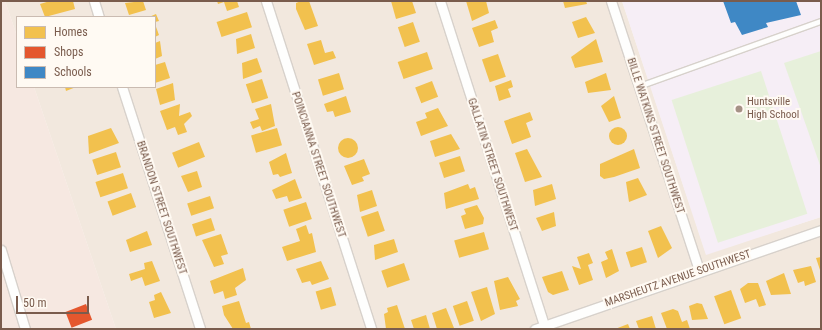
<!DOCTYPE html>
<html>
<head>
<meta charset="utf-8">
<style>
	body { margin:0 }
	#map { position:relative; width:822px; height:330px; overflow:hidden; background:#f9f5f0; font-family:"Roboto Condensed",sans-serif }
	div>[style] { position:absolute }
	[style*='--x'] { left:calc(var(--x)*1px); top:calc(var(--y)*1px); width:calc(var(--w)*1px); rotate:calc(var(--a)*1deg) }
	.residential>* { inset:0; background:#f2e8de }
	.commercial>* { inset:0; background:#f6e8e1 }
	.education>* { inset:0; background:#f6eef6 }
	.green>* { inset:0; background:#e7f0db; transform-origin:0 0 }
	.homes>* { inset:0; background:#f2c14e; transform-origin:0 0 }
	.round { border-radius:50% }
	.shops>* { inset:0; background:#e4572e; transform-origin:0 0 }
	.schools>* { inset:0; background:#3f88c5 }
	.roads { filter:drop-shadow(1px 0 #d7d1cb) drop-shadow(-1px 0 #d7d1cb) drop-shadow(0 1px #d7d1cb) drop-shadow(0 -1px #d7d1cb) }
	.lane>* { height:4.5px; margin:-2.25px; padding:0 2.25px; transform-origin:2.25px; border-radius:2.25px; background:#fefefd }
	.street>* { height:9px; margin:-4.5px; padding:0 4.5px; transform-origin:4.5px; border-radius:4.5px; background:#fefefd }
	.dots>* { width:11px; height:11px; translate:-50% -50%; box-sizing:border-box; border:2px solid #fffaf3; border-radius:50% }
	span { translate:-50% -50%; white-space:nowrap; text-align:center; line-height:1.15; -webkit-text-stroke:4px #fffaf3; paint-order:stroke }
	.poi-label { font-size:11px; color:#7a5c4d }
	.left { translate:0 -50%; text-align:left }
	.street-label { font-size:11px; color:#7a5c4d }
	.frame { position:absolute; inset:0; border:2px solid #7a5c4d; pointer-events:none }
	.legend { position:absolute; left:16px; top:16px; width:140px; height:72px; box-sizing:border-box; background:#fffaf3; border:1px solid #cabbb1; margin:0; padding:5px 7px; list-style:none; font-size:12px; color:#7a5c4d }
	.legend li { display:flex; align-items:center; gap:8px; height:20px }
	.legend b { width:20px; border:1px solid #cabbb1 }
	.scale { position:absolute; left:16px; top:296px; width:73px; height:18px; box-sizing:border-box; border:2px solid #7a5c4d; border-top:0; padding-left:5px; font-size:12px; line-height:14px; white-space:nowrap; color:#7a5c4d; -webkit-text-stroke:3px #fffaf3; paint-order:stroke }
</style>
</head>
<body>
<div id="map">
	<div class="residential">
		<i style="clip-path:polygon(5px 1px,622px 1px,706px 254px,821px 217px,821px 329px,116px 329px,34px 87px,155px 87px,155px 17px,17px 17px,17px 36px)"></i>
	</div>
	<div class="commercial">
		<i style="clip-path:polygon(1px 1px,5px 1px,17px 36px,17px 87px,34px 87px,116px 329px,1px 329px)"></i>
	</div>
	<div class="education">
		<i style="clip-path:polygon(622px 1px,821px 1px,821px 217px,706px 255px)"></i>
	</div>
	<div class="green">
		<i style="clip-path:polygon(821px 51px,821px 168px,784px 63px)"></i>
		<i style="left:761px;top:71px;width:150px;height:94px;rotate:72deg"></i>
	</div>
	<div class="homes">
		<i style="clip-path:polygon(50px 1px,73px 1px,75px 9px,45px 17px,40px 4px)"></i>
		<i style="clip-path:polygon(143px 1px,146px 10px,129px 15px,125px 3px)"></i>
		<i style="clip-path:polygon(217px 1px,237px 1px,239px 7px,227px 11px,224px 2px,218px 4px)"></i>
		<i style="clip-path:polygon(301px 1px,309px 1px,318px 26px,305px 30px,296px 9px,296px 3px)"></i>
		<i style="clip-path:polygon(391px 1px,412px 1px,416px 13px,396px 19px)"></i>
		<i style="clip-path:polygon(466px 1px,486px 1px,489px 13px,472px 21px)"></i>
		<i style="clip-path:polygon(563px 1px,586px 1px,587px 4px,565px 8px)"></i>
		<i style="left:247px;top:12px;width:16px;height:32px;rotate:72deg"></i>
		<i style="clip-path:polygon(156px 14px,159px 21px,155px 22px,155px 17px,149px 17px)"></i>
		<i style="clip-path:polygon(586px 17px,595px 33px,578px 38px,572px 22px)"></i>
		<i style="clip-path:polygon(495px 20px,498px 28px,491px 31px,494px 42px,479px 47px,472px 28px)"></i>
		<i style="left:413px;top:22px;width:21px;height:16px;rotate:71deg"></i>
		<i style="clip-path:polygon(155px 24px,159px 35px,155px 37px)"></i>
		<i style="clip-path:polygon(251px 34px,255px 48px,237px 54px,236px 39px)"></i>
		<i style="clip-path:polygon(596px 39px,603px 62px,575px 68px,571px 57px)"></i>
		<i style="clip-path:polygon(321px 40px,325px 53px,333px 51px,336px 58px,314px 65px,307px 44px)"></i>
		<i style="clip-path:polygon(160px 41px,162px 56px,155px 59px,155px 43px)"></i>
		<i style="left:427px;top:52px;width:18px;height:31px;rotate:71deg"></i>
		<i style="left:498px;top:54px;width:24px;height:17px;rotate:71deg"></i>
		<i style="clip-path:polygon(257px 58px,262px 72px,243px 79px,242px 63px)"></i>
		<i style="clip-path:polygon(165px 62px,170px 78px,155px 83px,155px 65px)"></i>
		<i style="left:339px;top:73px;width:17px;height:22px;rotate:73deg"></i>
		<i style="clip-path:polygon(606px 73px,611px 90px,588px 93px,585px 82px)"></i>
		<i style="left:262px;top:79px;width:20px;height:17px;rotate:72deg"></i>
		<i style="clip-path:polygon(511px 80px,513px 87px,508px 89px,511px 97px,499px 101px,495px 86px)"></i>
		<i style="left:432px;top:81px;width:17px;height:18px;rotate:69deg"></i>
		<i style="clip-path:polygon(173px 83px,175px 100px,160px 105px,156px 89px)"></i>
		<i style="clip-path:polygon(65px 87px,76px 87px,66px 91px)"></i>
		<i style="clip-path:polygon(346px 96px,351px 112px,335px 117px,333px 111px,327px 112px,324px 104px)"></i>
		<i style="clip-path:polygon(614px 96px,621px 118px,609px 122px,601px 106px)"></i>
		<i style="clip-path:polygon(180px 104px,179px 116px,190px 112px,192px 116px,184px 124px,187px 132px,178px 135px,175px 127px,167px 130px,160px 111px)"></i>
		<i style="clip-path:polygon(271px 104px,275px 126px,262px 131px,260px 126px,253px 129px,250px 122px,259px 119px,255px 109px)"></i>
		<i style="clip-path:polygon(438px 108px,448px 126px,421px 136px,416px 122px,427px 118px,425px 113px)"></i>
		<i style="clip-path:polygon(530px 112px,533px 120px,526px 123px,531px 137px,512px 144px,504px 121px)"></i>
		<i class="round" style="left:609px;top:127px;width:18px;height:18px"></i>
		<i style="clip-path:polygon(111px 128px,119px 143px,89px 154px,88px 136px)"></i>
		<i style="left:277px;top:128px;width:18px;height:27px;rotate:74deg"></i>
		<i style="clip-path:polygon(451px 134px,460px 149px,435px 157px,430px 141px)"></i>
		<i class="round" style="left:338px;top:138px;width:20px;height:20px"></i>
		<i style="left:199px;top:142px;width:16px;height:29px;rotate:68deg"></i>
		<i style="clip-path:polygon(527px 149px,542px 177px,525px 182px,515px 153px)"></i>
		<i style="clip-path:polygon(634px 149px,640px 168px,614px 177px,604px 179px,600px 176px,600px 164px)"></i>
		<i style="left:116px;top:152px;width:16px;height:25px;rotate:72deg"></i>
		<i style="clip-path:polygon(286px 153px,292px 173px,280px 177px,278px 174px,273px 175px,269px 162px)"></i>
		<i style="left:460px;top:156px;width:16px;height:22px;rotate:72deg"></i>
		<i style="clip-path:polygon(364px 159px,370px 174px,362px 177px,364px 181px,352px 185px,344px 166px)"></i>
		<i style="clip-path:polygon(197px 171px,202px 187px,188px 192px,181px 176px)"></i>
		<i style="left:123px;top:173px;width:16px;height:29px;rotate:72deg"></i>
		<i style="clip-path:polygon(638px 178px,647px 195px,629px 202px,626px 182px)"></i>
		<i style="clip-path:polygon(295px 179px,302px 198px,289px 202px,287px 196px,276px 199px,272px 190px)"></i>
		<i style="clip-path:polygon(468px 184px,470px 189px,475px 187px,479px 199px,446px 209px,444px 193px)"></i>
		<i style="clip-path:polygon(552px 184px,556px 199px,535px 206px,533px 190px)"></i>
		<i style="clip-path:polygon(372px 190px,377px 206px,360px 212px,357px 195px)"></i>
		<i style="left:131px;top:193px;width:15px;height:25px;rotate:70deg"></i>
		<i style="left:210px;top:196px;width:13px;height:24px;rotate:72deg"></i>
		<i style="left:306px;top:202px;width:18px;height:24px;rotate:71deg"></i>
		<i style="clip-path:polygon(477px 205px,484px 218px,483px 224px,465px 229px,461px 216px,466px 214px,464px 209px)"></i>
		<i style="left:378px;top:211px;width:21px;height:18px;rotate:71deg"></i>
		<i style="clip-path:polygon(554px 212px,556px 226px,542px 231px,536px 218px)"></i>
		<i style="left:211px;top:218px;width:13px;height:20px;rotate:72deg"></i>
		<i style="clip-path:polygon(306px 225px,309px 234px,312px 233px,316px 252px,287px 261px,282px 247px,300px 241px,296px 229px)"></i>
		<i style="clip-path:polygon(661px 226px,672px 248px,658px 258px,648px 231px)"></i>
		<i style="clip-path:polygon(147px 231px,152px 245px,130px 252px,126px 240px)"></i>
		<i style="left:484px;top:232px;width:18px;height:31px;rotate:74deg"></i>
		<i style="clip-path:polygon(221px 234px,228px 254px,221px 256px,224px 264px,214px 267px,202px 240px)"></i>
		<i style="clip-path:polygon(394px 239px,398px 252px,375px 260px,374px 245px)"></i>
		<i style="left:642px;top:247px;width:16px;height:17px;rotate:72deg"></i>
		<i style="clip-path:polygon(612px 249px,619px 271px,606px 278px,601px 262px,608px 259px,605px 252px)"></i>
		<i style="clip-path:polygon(589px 253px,593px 263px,588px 265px,593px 280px,579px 285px,572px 266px,581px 269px,577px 257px)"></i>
		<i style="clip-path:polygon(821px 257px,821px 273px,816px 258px)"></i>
		<i style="clip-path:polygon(152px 261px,160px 281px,145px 286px,142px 277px,131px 281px,129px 274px,145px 269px,144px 263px)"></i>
		<i style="clip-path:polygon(321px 261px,329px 279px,312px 285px,310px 281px,302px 283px,296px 269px)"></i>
		<i style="left:404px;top:263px;width:18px;height:24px;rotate:71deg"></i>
		<i style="clip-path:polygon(811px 266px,816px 282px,805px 286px,804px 281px,798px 283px,793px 270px)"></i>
		<i style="clip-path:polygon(243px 268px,246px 280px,235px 288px,237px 295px,225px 299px,223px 291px,214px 294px,210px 281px)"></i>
		<i style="clip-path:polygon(562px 271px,569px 290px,553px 295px,548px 292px,542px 277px)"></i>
		<i style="clip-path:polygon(784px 273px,791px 294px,771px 295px,766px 281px)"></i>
		<i style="clip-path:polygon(508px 277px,520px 299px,516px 301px,518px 306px,500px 310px,494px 281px)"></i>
		<i style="clip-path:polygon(748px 283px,758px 283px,766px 305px,759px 307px,756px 299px,745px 303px,740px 289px)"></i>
		<i style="left:331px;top:287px;width:19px;height:16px;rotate:74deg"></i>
		<i style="clip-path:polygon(487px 287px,495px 314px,481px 321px,471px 292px)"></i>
		<i style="left:731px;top:290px;width:30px;height:18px;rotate:70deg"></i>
		<i style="clip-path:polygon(161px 292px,171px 313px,154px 318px,149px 302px,155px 300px,154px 295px)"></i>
		<i style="clip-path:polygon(239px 301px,246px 323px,249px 322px,251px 329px,233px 329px,224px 315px,222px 306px)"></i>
		<i style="left:467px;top:301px;width:21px;height:15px;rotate:71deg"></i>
		<i style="clip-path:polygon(697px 303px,702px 304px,708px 319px,692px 320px,689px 306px)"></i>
		<i style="clip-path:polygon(397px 305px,405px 329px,386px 329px,384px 314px,388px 312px,387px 308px)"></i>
		<i style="clip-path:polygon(446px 308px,454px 328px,437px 329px,432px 313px)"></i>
		<i style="clip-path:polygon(673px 309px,678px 311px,682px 322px,687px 320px,690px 329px,667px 329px,661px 313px)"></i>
		<i style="clip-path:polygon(426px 315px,430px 329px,414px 329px,411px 320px)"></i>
		<i style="clip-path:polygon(652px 316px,656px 329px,639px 329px,636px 321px)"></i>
		<i style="clip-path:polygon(628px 324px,630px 329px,615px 329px)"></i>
	</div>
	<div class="shops">
		<i style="left:86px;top:304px;width:17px;height:22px;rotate:69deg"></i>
	</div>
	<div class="schools">
		<i style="clip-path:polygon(723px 1px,796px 1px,801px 15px,766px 23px,768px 27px,742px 35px,735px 22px,731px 23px)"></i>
	</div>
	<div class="roads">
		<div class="lane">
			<i style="--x:639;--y:86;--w:193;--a:-19.7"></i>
		</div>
		<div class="street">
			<i style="--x:94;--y:1;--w:17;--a:73"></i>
			<i style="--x:266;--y:1;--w:344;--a:72.2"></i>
			<i style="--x:440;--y:1;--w:344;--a:72.2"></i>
			<i style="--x:611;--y:1;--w:284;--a:71.9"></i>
			<i style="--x:122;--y:87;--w:254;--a:72.1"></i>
			<i style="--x:1;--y:250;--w:83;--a:73.1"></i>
			<i style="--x:535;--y:329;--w:303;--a:-19.1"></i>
		</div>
	</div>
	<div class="dots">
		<i style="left:739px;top:109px;background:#a69286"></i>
	</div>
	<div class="poi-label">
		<span class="left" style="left:747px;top:109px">Huntsville<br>High School</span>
	</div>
	<div class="street-label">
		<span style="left:655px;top:136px;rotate:72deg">BILLE WATKINS STREET SOUTHWEST</span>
		<span style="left:318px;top:165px;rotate:72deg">POINCIANNA STREET SOUTHWEST</span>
		<span style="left:492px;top:165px;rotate:72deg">GALLATIN STREET SOUTHWEST</span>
		<span style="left:161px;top:208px;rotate:72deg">BRANDON STREET SOUTHWEST</span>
		<span style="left:678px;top:279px;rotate:-19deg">MARSHEUTZ AVENUE SOUTHWEST</span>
	</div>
	<div class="frame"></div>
	<ul class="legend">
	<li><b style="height:11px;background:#f2c14e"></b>Homes</li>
	<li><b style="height:11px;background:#e4572e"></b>Shops</li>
	<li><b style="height:11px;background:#3f88c5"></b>Schools</li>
	</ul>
	<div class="scale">50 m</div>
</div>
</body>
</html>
